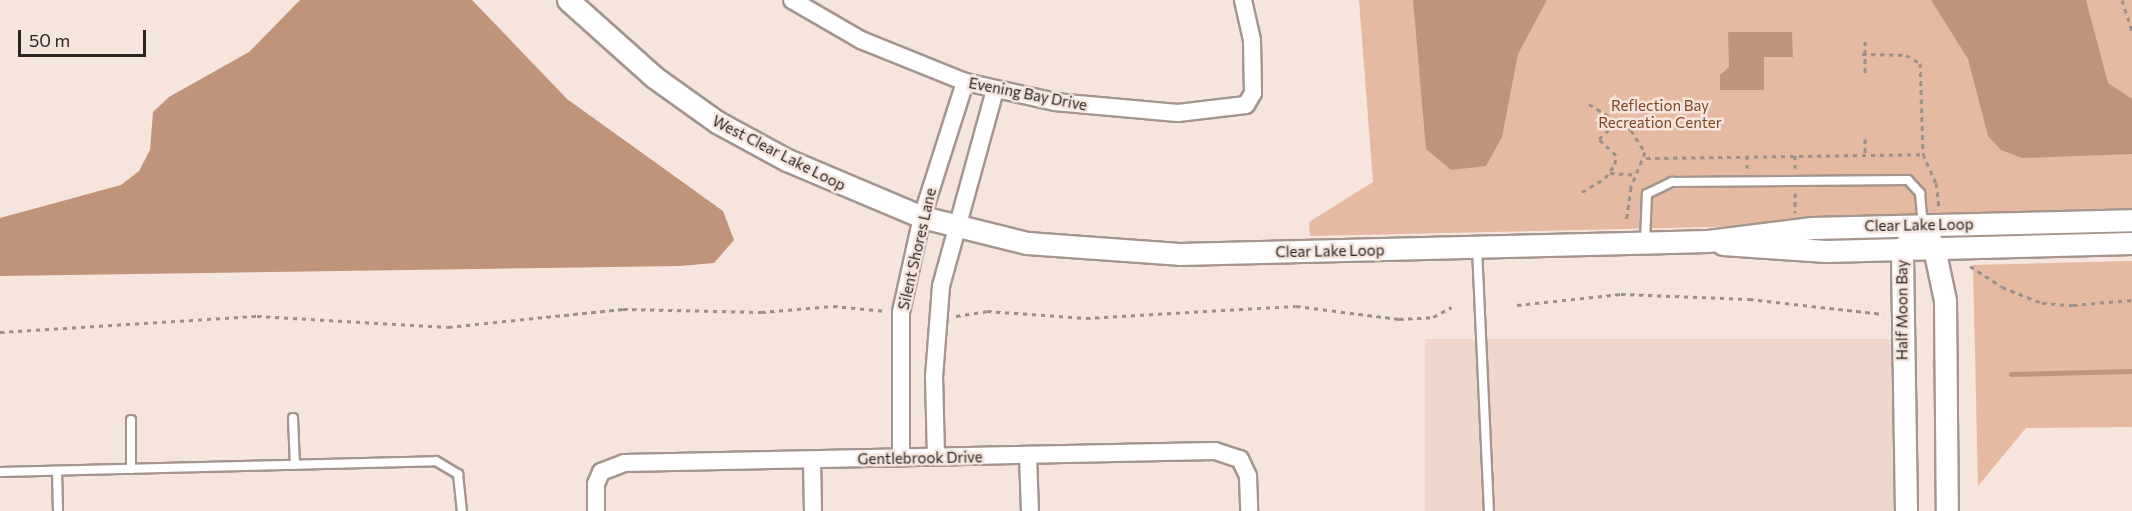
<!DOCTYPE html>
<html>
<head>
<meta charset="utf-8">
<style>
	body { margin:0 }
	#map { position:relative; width:2132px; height:511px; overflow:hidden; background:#f5e5dd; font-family:Commissioner,sans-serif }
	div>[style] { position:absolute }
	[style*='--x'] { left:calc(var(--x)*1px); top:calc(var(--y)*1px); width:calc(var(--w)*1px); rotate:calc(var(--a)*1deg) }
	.built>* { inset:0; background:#efd8cb; transform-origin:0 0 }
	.green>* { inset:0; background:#e6baa2 }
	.water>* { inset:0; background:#c0947b }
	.stream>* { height:5px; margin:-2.5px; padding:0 2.5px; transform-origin:2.5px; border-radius:2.5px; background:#c0947b }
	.path>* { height:3px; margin-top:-1.5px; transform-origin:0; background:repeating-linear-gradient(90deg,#9b908a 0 4.5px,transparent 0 9px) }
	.roads { filter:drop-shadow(2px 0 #a4968e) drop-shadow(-2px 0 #a4968e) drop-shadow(0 2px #a4968e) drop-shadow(0 -2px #a4968e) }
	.service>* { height:8px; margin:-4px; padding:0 4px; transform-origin:4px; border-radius:4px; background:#fff }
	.minor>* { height:16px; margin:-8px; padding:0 8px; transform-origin:8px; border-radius:8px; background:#fff }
	.tertiary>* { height:21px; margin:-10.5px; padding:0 10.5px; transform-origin:10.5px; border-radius:10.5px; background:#fff }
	span { translate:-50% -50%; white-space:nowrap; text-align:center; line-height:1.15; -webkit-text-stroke:5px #f5e5dd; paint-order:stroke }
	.street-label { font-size:15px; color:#2b2522 }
	.park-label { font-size:15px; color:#804622 }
	.scale { position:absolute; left:18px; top:30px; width:128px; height:27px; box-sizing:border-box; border:3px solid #2b2522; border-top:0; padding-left:8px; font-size:18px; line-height:21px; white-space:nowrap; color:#2b2522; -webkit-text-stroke:4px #f5e5dd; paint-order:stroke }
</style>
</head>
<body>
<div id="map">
	<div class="built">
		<i style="left:1902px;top:339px;width:172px;height:477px;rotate:90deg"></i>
	</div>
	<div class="green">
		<i style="clip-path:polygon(1359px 0,2132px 0,2132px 209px,1712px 227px,1310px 236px,1309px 222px,1373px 182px)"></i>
		<i style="clip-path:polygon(2132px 261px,2132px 427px,2026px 428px,1978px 486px,1973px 265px)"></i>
	</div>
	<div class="water">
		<i style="clip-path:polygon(300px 0,472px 0,567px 99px,723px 211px,734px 240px,714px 263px,680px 266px,0 276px,0 218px,121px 185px,139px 171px,150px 150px,153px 112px,169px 97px,249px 52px)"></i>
		<i style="clip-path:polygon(1413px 0,1547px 0,1518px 54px,1502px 137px,1486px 166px,1451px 170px,1426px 149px)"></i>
		<i style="clip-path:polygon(1931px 0,2086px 0,2108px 83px,2132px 99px,2132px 154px,2022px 158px,2001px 150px,1988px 136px,1968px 59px)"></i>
		<i style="clip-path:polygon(1728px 32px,1792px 32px,1793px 57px,1764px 57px,1764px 90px,1720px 90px,1720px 75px,1729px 67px)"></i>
	</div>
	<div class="stream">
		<i style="--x:2011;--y:374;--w:121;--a:-1.4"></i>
	</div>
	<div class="path">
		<i style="--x:2122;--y:0;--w:32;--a:72"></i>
		<i style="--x:1865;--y:41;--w:34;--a:90"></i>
		<i style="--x:1862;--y:54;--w:44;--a:1.3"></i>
		<i style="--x:1906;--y:55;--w:16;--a:30"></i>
		<i style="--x:1920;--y:63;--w:91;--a:88.1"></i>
		<i style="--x:1923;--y:154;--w:32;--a:66"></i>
		<i style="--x:1936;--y:183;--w:25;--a:83"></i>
		<i style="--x:1589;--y:104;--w:49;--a:31.8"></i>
		<i style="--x:1631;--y:130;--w:26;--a:58"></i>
		<i style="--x:1645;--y:152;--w:38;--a:112"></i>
		<i style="--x:1631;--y:187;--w:36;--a:98"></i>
		<i style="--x:1865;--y:139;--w:16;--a:90"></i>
		<i style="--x:1747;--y:155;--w:13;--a:90"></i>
		<i style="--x:1795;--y:155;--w:13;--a:90"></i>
		<i style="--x:1646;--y:158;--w:277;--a:-0.8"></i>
		<i style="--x:1610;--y:173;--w:26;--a:4"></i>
		<i style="--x:1582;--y:192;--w:27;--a:-31"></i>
		<i style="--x:1605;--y:178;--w:17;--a:-54"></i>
		<i style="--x:1615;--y:164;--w:9;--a:-84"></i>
		<i style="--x:1616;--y:155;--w:23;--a:-137"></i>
		<i style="--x:1599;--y:139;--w:28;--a:-44"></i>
		<i style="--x:1795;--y:193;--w:20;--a:90"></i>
		<i style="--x:1970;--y:266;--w:38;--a:33"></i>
		<i style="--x:2002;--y:287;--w:43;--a:21.8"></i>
		<i style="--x:2042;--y:303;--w:31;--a:4"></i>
		<i style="--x:2073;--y:305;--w:59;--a:-4.8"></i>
		<i style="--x:1517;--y:305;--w:105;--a:-6"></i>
		<i style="--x:1621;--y:294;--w:128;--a:2.2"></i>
		<i style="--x:1749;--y:299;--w:135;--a:6.4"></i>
		<i style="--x:956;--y:316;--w:31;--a:-9"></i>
		<i style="--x:987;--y:311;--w:99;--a:4"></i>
		<i style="--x:1086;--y:318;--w:210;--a:-3.3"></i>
		<i style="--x:1296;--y:306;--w:104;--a:7.2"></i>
		<i style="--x:1399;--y:319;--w:34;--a:-3"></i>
		<i style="--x:1433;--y:317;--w:21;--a:-28"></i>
		<i style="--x:0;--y:332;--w:257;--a:-3.6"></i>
		<i style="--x:257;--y:316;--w:191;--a:3.3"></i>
		<i style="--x:448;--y:327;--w:176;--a:-5.9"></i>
		<i style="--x:623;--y:309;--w:138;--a:1.2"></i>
		<i style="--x:761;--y:312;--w:72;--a:-4.8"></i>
		<i style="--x:833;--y:306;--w:53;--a:5.4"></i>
	</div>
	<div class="roads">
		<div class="service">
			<i style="--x:1645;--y:241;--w:47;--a:-87.6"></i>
			<i style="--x:1647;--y:194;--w:28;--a:-26"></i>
			<i style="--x:1672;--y:182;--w:236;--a:-0.5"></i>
			<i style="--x:1908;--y:180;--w:18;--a:47"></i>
			<i style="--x:1920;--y:193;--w:32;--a:85"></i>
			<i style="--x:1477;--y:248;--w:263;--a:87.4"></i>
			<i style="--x:293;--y:418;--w:47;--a:87.6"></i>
			<i style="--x:131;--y:420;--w:49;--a:90"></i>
			<i style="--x:57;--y:471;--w:40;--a:88.6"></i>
			<i style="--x:0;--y:472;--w:436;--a:-1.4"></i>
			<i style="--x:436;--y:461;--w:26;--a:31"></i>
			<i style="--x:458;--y:474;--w:37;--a:84"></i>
		</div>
		<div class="minor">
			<i style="--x:792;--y:0;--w:80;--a:30.1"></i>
			<i style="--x:861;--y:40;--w:112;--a:22"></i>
			<i style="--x:965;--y:82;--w:92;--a:12.5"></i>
			<i style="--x:1055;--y:102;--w:123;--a:5.1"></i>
			<i style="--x:1178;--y:113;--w:68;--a:-6.7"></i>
			<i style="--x:1246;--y:105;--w:14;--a:-60"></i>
			<i style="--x:1253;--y:93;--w:53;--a:-91.1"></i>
			<i style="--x:1252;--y:40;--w:41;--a:-102.7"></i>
			<i style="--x:1028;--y:455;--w:56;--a:88"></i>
			<i style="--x:936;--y:457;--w:80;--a:-91.4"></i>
			<i style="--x:934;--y:377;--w:91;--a:-85.6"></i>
			<i style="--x:941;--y:286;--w:203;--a:-74.6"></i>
			<i style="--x:901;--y:458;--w:146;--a:-90"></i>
			<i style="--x:901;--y:312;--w:97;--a:-77.5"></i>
			<i style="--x:922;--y:217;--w:142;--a:-72.3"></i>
			<i style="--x:812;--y:460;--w:51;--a:88.9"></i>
			<i style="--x:596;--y:511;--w:27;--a:-90"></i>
			<i style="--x:596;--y:484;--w:13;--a:-67"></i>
			<i style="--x:601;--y:472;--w:25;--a:-21"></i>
			<i style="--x:624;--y:463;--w:591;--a:-1.16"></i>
			<i style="--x:1215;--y:451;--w:26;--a:18"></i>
			<i style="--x:1240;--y:459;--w:19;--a:65"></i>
			<i style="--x:1248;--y:476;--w:35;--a:88"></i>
		</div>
		<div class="tertiary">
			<i style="--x:568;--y:0;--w:115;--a:41.8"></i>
			<i style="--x:654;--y:77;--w:77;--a:35.5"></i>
			<i style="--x:717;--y:122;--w:80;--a:28.5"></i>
			<i style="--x:787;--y:160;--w:147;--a:22.9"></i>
			<i style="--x:922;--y:217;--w:108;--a:13.9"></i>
			<i style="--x:1027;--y:243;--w:152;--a:4.1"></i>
			<i style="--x:1179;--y:254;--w:529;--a:-1.41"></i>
			<i style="--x:1708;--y:241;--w:105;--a:-7.1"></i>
			<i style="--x:1812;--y:228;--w:320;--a:-1.4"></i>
			<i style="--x:1723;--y:244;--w:103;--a:3.9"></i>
			<i style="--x:1826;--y:251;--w:306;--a:-1.5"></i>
			<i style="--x:1906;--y:511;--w:262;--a:-90.9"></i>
			<i style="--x:1902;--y:249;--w:32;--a:-49"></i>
			<i style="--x:1923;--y:225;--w:25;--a:64"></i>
			<i style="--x:1934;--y:248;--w:53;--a:78.1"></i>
			<i style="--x:1945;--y:300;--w:211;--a:89.5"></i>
		</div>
	</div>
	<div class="street-label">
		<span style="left:1028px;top:94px;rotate:11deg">Evening Bay Drive</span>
		<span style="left:779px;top:153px;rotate:27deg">West Clear Lake Loop</span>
		<span style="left:1919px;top:225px;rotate:-1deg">Clear Lake Loop</span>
		<span style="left:917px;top:249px;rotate:-77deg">Silent Shores Lane</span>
		<span style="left:1330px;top:251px;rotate:-1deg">Clear Lake Loop</span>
		<span style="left:1902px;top:310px;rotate:-90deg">Half Moon Bay</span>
		<span style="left:920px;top:458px;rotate:-1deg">Gentlebrook Drive</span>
	</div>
	<div class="park-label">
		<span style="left:1660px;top:114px">Reflection Bay<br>Recreation Center</span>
	</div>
	<div class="scale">50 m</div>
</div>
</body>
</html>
